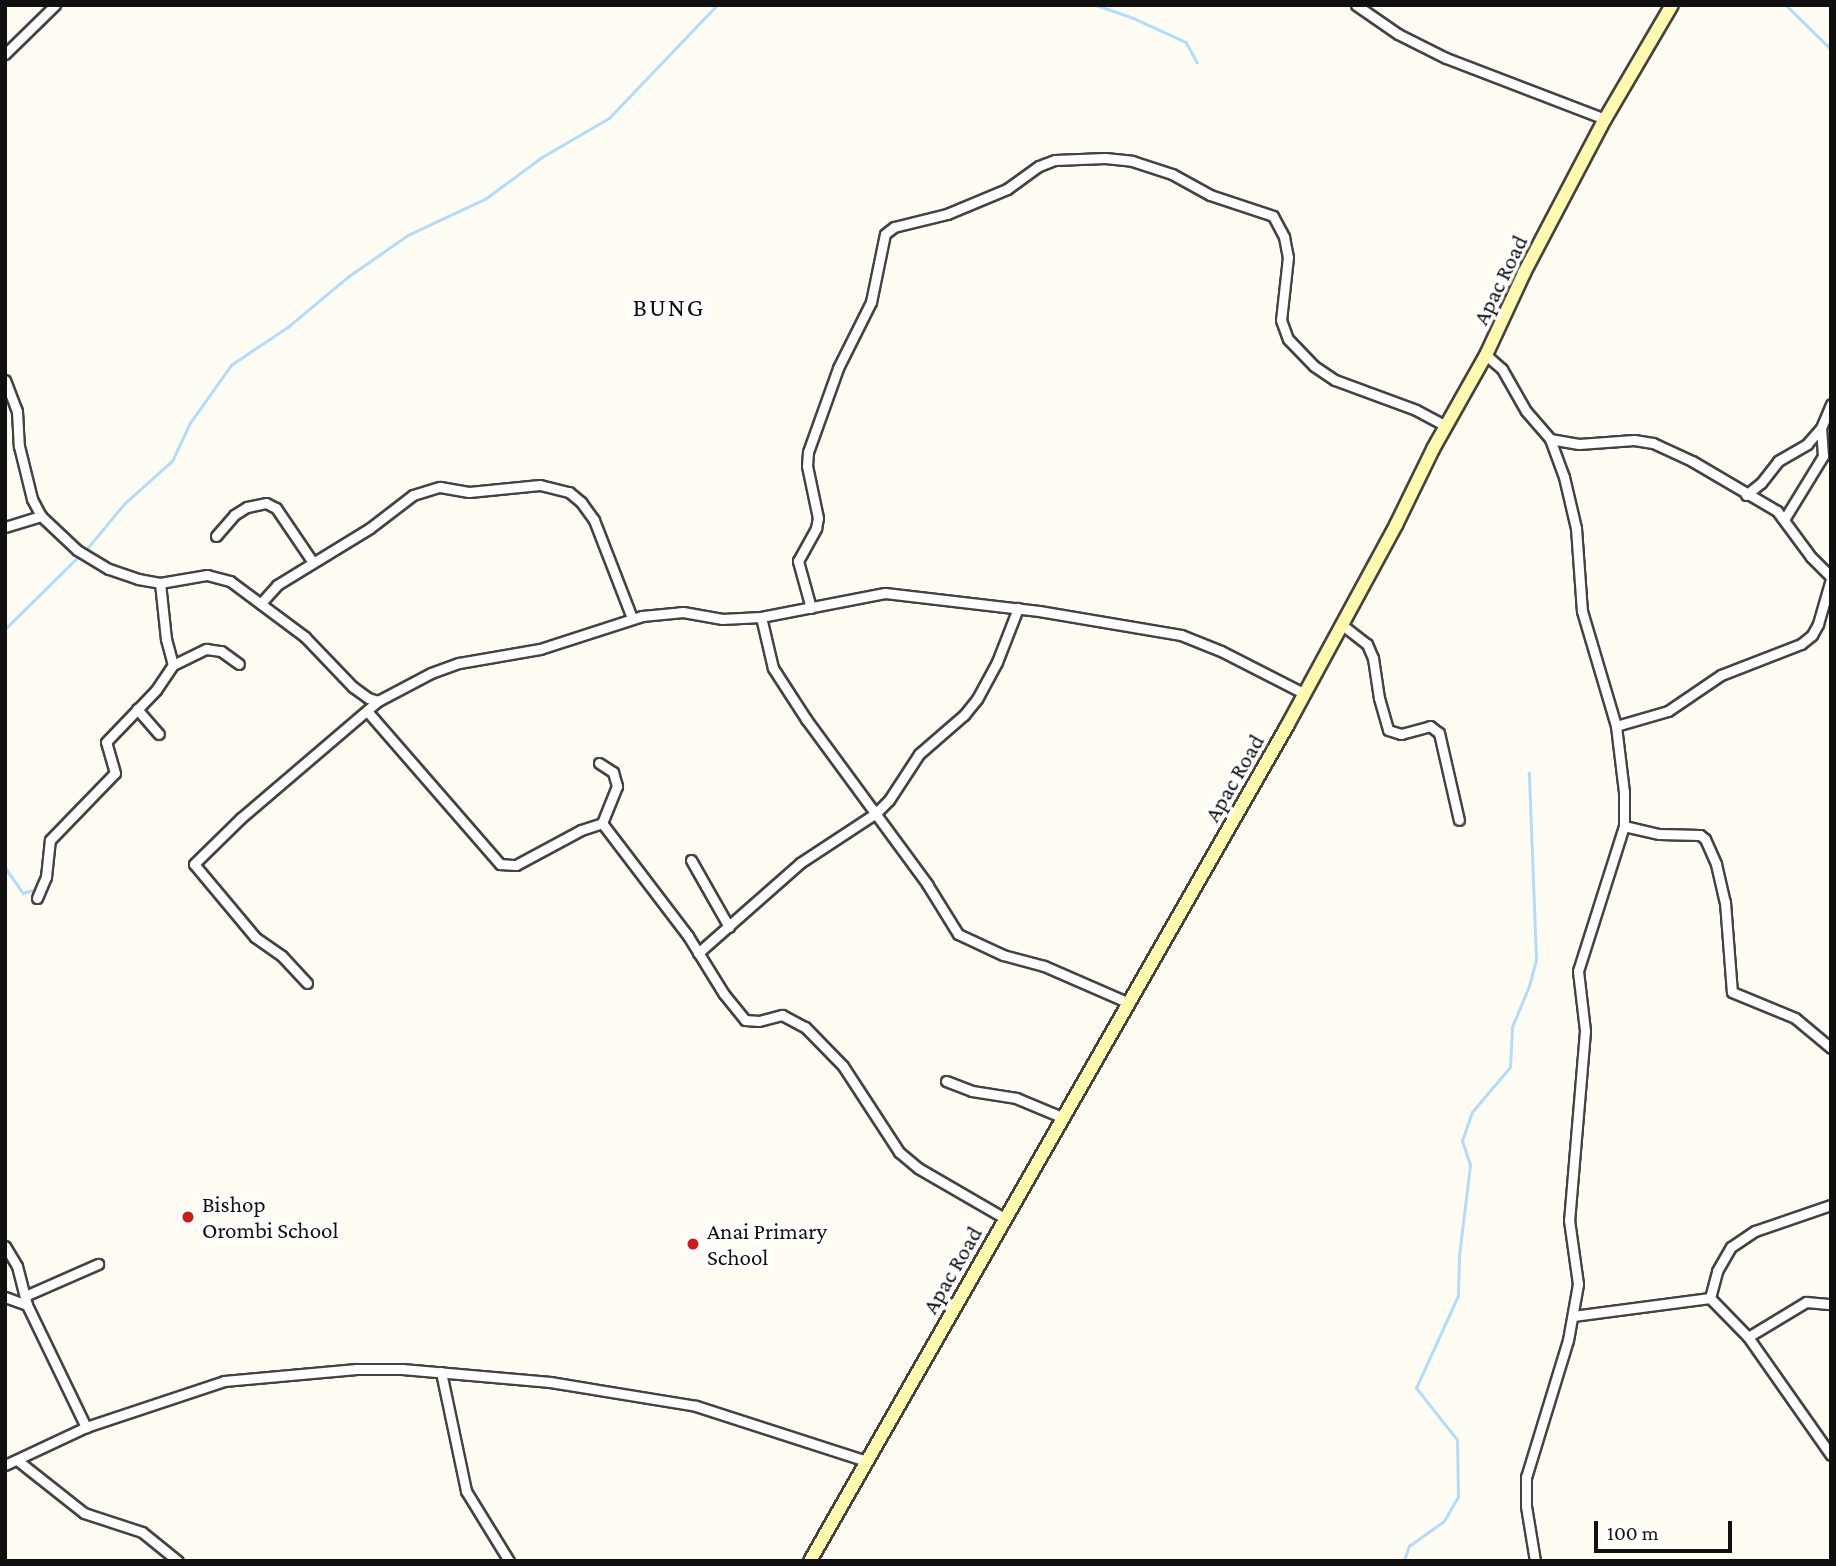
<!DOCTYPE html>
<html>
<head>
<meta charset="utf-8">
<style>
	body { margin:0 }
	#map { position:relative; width:1836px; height:1566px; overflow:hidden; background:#fffdf3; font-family:"Crimson Pro",serif }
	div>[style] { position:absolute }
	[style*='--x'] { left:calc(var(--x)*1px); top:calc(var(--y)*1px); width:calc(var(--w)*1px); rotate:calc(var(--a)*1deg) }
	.stream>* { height:2.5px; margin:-1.25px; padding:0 1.25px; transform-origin:1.25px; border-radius:1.25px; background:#b2dcfc }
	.roads { filter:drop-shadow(2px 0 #434343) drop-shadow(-2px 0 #434343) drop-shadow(0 2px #434343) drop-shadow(0 -2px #434343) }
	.street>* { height:9px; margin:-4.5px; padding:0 4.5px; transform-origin:4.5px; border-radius:4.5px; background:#fff }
	.secondary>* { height:12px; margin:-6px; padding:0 6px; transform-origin:6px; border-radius:6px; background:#fffaae }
	.dots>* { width:19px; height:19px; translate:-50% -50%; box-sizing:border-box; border:4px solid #fff; border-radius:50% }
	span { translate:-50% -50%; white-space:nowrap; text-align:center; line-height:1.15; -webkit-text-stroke:7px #fff; paint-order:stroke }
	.street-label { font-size:23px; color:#101010 }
	.poi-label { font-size:23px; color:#101010 }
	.left { translate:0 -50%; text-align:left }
	.quarter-label { font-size:26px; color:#101010; letter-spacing:2px }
	.frame { position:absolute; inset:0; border:7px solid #101010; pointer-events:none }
	.scale { position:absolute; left:1594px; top:1521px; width:138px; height:32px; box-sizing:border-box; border:4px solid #101010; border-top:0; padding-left:9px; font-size:21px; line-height:24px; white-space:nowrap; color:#101010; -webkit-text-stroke:5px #fff; paint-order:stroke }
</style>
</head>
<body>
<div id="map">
	<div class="stream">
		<i style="--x:1096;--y:5;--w:39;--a:19"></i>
		<i style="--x:1133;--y:18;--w:58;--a:24.4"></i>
		<i style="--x:1186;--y:42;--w:23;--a:61"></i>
		<i style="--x:1786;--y:5;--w:63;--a:44.4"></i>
		<i style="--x:85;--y:551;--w:61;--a:-50.3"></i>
		<i style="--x:124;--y:504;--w:64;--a:-41.9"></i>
		<i style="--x:172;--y:461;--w:42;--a:-64.7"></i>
		<i style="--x:190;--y:423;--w:71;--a:-54.7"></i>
		<i style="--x:231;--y:365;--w:70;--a:-33.9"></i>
		<i style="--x:289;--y:326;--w:78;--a:-39.8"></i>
		<i style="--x:349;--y:276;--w:72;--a:-34.8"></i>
		<i style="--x:408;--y:235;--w:85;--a:-25.1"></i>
		<i style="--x:485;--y:199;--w:71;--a:-36.4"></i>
		<i style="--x:542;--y:157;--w:78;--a:-30.2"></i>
		<i style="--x:609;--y:118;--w:156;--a:-46.3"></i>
		<i style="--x:5;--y:629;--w:105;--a:-44.6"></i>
		<i style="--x:5;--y:867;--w:32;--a:55"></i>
		<i style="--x:23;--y:893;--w:10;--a:-17"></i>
		<i style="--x:1404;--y:1561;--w:16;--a:-72"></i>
		<i style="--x:1409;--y:1546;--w:43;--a:-35.5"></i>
		<i style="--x:1444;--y:1521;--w:28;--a:-60"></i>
		<i style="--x:1458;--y:1497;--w:57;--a:-91"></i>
		<i style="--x:1457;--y:1440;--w:66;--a:-128.3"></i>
		<i style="--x:1416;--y:1388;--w:101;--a:-65.5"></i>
		<i style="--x:1458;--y:1296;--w:40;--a:-88.6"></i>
		<i style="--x:1459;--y:1256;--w:92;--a:-83.1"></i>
		<i style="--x:1470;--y:1165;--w:25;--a:-108"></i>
		<i style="--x:1462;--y:1141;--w:31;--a:-71"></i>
		<i style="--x:1472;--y:1112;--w:59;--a:-49.8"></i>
		<i style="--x:1510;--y:1067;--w:40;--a:-87.1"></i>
		<i style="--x:1512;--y:1027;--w:44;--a:-67.5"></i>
		<i style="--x:1529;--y:986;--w:28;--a:-75"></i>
		<i style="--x:1536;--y:959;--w:186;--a:-92.2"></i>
	</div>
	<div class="roads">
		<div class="street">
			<i style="--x:1356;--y:5;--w:51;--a:34.6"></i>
			<i style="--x:1398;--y:34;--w:54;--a:26.6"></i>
			<i style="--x:1446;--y:58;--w:170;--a:21"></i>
			<i style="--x:5;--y:54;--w:70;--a:-44.4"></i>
			<i style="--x:1486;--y:355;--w:21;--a:41"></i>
			<i style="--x:1502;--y:369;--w:48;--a:60.3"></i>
			<i style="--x:1526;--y:411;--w:37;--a:49"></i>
			<i style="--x:1550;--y:439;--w:40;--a:69.8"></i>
			<i style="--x:1564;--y:477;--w:52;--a:76.8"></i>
			<i style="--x:1576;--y:528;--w:83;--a:85.9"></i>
			<i style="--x:1582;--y:611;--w:120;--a:73.5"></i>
			<i style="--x:1616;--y:726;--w:66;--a:83.1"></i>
			<i style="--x:1624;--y:792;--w:34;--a:90"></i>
			<i style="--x:1624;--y:826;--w:152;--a:107.6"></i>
			<i style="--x:1578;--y:971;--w:60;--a:83.3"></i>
			<i style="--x:1585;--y:1031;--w:190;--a:94.8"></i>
			<i style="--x:1569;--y:1220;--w:65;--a:82"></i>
			<i style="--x:1578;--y:1284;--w:57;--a:100.1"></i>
			<i style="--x:1568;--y:1340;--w:143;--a:107"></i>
			<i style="--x:1526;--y:1477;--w:29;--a:90"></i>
			<i style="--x:1526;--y:1506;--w:56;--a:80.7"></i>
			<i style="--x:5;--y:380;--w:33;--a:69"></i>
			<i style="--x:17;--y:411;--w:35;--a:87"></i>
			<i style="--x:19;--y:446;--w:55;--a:76.2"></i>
			<i style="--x:32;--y:499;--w:19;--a:62"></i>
			<i style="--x:41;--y:516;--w:50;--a:43.4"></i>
			<i style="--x:77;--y:550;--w:37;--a:31"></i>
			<i style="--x:109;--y:569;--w:31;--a:19"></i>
			<i style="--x:138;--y:579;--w:22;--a:10"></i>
			<i style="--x:160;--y:583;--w:48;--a:-9.7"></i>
			<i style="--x:207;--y:575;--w:24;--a:15"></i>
			<i style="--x:230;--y:581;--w:94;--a:36.7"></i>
			<i style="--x:305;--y:637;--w:69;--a:46.2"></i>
			<i style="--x:353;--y:687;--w:19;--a:36"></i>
			<i style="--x:368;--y:698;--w:10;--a:17"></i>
			<i style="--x:378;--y:701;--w:60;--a:-27.8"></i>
			<i style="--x:431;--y:673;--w:30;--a:-20"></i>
			<i style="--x:459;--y:663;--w:82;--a:-9.8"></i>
			<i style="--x:540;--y:649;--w:107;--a:-17.9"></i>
			<i style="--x:642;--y:616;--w:41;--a:-5.6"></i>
			<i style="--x:683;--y:612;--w:40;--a:10"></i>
			<i style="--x:722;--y:619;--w:39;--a:-3"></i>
			<i style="--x:761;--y:617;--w:126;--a:-11"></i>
			<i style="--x:885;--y:593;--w:155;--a:6.7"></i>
			<i style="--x:1039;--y:611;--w:144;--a:9.6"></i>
			<i style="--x:1181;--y:635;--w:43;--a:21.8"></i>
			<i style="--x:1221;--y:651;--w:94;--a:27.1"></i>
			<i style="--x:1550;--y:439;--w:29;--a:10"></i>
			<i style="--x:1579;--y:444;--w:55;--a:-4.2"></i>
			<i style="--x:1634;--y:440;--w:19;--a:9"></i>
			<i style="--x:1653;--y:443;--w:43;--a:24.8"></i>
			<i style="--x:1692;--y:461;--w:99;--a:30.5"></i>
			<i style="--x:1777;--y:511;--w:57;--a:53.5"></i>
			<i style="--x:1811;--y:557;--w:28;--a:45"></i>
			<i style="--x:1746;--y:495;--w:19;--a:-39"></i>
			<i style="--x:1761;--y:483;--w:28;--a:-52"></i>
			<i style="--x:1778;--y:461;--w:34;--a:-30"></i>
			<i style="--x:1807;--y:444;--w:21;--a:-49"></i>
			<i style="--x:1821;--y:428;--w:26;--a:-67"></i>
			<i style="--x:1785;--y:518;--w:73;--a:-58.5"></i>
			<i style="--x:1823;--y:456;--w:28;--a:-94"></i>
			<i style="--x:5;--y:527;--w:38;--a:-17"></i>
			<i style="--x:216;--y:536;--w:28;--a:-49"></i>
			<i style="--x:234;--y:515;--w:15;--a:-32"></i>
			<i style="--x:247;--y:507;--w:19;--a:-12"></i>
			<i style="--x:266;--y:503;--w:11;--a:27"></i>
			<i style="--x:276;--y:508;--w:64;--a:55.8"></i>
			<i style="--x:261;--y:603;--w:24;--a:-48"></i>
			<i style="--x:277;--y:585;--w:109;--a:-31.5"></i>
			<i style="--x:370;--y:528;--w:54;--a:-37.5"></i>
			<i style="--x:413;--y:495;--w:28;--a:-17"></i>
			<i style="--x:440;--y:487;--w:29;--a:10"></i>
			<i style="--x:469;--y:492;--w:71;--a:-5.6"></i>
			<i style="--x:540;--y:485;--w:30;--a:14"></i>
			<i style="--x:569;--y:492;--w:16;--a:40"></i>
			<i style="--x:581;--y:502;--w:22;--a:54"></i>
			<i style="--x:594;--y:520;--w:105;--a:68.8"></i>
			<i style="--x:811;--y:608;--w:49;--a:-105.5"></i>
			<i style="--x:798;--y:561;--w:38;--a:-61"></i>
			<i style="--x:816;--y:528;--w:10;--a:-79"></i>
			<i style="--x:818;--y:518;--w:53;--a:-101.9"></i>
			<i style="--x:807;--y:466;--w:14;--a:-86"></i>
			<i style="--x:808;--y:452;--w:89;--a:-70.3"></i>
			<i style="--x:838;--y:368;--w:74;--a:-63.4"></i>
			<i style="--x:871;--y:302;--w:69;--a:-78.4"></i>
			<i style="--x:885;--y:234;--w:11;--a:-38"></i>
			<i style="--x:894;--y:227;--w:55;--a:-13.8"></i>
			<i style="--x:947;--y:214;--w:65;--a:-22.6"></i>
			<i style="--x:1007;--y:189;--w:39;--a:-36"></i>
			<i style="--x:1039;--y:166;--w:17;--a:-21"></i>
			<i style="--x:1055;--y:160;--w:50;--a:-2.3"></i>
			<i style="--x:1105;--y:158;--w:27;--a:6"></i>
			<i style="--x:1132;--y:161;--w:42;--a:18"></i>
			<i style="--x:1172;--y:174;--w:43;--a:28.9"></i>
			<i style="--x:1210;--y:195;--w:66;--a:18.4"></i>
			<i style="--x:1273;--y:216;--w:24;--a:62"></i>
			<i style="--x:1284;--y:237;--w:20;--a:79"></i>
			<i style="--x:1288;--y:257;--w:63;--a:96.3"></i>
			<i style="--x:1281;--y:320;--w:20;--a:70"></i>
			<i style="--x:1288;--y:339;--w:37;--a:46"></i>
			<i style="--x:1314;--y:366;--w:25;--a:34"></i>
			<i style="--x:1335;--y:380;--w:86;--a:20.3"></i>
			<i style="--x:1416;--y:410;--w:34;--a:28"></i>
			<i style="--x:761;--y:617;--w:52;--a:76.8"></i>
			<i style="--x:773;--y:668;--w:61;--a:57.1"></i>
			<i style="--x:806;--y:719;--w:205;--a:53.7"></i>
			<i style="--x:927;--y:884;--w:59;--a:58.2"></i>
			<i style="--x:958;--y:934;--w:50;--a:25"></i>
			<i style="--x:1003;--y:955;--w:42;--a:15"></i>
			<i style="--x:1044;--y:966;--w:93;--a:23.5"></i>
			<i style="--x:1341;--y:624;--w:33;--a:38"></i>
			<i style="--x:1367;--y:644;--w:15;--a:67"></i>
			<i style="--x:1373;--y:658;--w:40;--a:81.5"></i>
			<i style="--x:1379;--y:698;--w:33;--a:74"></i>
			<i style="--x:1388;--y:730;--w:14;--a:17"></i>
			<i style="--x:1401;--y:734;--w:30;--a:-15"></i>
			<i style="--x:1430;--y:726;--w:11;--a:38"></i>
			<i style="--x:1439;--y:733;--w:89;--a:77.1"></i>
			<i style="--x:173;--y:665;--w:37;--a:-26"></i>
			<i style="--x:206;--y:649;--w:15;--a:8"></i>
			<i style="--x:221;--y:651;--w:22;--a:36"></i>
			<i style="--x:137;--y:709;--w:33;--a:49"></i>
			<i style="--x:367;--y:711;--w:203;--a:49"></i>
			<i style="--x:500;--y:864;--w:16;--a:4"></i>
			<i style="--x:516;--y:865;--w:74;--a:-28.3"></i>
			<i style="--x:581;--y:830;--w:22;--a:-18"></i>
			<i style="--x:602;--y:823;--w:142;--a:52.7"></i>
			<i style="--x:688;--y:936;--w:68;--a:58.2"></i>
			<i style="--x:724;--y:994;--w:33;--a:51"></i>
			<i style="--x:745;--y:1020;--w:14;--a:4"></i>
			<i style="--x:759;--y:1021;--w:24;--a:-15"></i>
			<i style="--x:782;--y:1015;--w:26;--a:28"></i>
			<i style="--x:805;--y:1027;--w:54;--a:45.7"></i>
			<i style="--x:843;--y:1066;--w:103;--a:56.9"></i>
			<i style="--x:899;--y:1152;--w:25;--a:40"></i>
			<i style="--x:918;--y:1168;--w:102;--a:30.1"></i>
			<i style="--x:1616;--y:726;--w:54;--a:-16.1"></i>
			<i style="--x:1668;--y:711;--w:64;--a:-34.2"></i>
			<i style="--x:1721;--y:675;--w:86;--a:-21.2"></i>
			<i style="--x:1801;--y:644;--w:14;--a:-39"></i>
			<i style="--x:1812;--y:635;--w:13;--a:-61"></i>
			<i style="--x:1818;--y:624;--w:47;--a:-73.9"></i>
			<i style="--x:599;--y:763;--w:17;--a:33"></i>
			<i style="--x:613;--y:772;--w:15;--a:74"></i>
			<i style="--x:617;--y:786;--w:40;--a:112"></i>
			<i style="--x:1624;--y:826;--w:36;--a:13"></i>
			<i style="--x:1659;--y:834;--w:41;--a:1.4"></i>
			<i style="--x:1700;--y:835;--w:6;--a:39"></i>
			<i style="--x:1705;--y:839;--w:27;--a:66"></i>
			<i style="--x:1716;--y:864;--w:39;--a:77"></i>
			<i style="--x:1725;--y:902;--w:90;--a:85.6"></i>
			<i style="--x:1732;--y:992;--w:68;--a:22.4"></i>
			<i style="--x:1795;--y:1018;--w:47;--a:39.8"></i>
			<i style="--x:691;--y:860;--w:77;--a:60.4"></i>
			<i style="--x:37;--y:898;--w:23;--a:-67"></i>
			<i style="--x:46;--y:877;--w:37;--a:-84"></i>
			<i style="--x:50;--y:840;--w:93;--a:-45.9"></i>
			<i style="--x:115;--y:773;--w:32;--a:-106"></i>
			<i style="--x:106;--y:742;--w:72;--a:-46.1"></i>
			<i style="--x:156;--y:690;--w:30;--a:-56"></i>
			<i style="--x:173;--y:665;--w:27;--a:-105"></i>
			<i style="--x:166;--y:639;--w:56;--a:-96.1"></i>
			<i style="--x:698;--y:953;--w:136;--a:-41.4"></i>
			<i style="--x:800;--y:863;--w:91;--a:-33.3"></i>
			<i style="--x:876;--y:813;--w:18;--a:-45"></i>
			<i style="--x:889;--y:800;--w:55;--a:-56.9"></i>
			<i style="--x:919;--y:754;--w:60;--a:-40.9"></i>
			<i style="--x:964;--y:715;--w:21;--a:-51"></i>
			<i style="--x:977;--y:699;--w:42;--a:-61.6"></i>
			<i style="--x:997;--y:662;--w:58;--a:-68.7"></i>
			<i style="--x:307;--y:983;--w:37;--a:-133"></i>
			<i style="--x:282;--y:956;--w:33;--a:-145"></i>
			<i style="--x:255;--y:937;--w:95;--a:-129.9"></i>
			<i style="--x:194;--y:864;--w:66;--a:-44.4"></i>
			<i style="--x:241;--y:818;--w:180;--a:-40.5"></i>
			<i style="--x:946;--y:1081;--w:28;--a:21"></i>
			<i style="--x:972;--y:1091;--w:45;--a:9"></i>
			<i style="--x:1016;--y:1098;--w:52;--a:22.6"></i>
			<i style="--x:5;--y:1246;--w:23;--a:59"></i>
			<i style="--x:17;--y:1266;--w:40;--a:75.6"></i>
			<i style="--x:27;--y:1305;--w:136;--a:64.2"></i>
			<i style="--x:25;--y:1296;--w:80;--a:-23.7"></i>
			<i style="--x:5;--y:1297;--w:23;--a:20"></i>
			<i style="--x:1710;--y:1298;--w:28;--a:-75"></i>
			<i style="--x:1717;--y:1271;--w:28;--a:-60"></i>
			<i style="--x:1731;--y:1247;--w:29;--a:-34"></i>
			<i style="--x:1755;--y:1231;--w:80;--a:-18.9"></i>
			<i style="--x:1573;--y:1316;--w:138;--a:-7.5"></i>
			<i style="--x:1710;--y:1298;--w:54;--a:45.7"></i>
			<i style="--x:1748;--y:1337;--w:144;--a:54.9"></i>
			<i style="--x:1748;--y:1337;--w:68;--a:-31.1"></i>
			<i style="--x:1806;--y:1302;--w:25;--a:5"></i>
			<i style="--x:441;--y:1372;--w:122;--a:78.1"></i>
			<i style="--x:466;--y:1491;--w:82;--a:58.4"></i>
			<i style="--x:17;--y:1460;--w:85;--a:38.3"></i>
			<i style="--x:84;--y:1513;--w:61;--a:18.1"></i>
			<i style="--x:142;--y:1532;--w:46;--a:38.9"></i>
			<i style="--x:5;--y:1465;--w:89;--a:-25.1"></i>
			<i style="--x:86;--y:1427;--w:145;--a:-18.4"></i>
			<i style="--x:224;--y:1381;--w:133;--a:-5.2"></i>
			<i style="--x:356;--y:1369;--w:46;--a:0"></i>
			<i style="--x:402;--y:1369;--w:149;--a:5"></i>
			<i style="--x:550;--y:1382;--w:148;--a:9.3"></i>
			<i style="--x:696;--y:1406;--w:179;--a:17.9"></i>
		</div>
		<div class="secondary">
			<i style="--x:810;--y:1561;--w:962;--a:-60.26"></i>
			<i style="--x:1287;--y:726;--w:229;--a:-61.5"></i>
			<i style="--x:1396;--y:525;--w:85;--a:-64"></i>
			<i style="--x:1433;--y:449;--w:108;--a:-60.6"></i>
			<i style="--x:1486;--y:355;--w:90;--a:-65.1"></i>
			<i style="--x:1524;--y:273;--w:174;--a:-62.3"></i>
			<i style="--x:1605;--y:119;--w:132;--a:-59.6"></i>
		</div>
	</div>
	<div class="dots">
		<i style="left:188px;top:1217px;background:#ce1a1a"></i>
		<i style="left:693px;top:1244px;background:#ce1a1a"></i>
	</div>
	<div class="street-label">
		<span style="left:1500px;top:280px;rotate:-64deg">Apac Road</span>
		<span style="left:1234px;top:778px;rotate:-60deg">Apac Road</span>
		<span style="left:952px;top:1270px;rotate:-60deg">Apac Road</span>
	</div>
	<div class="poi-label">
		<span class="left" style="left:202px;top:1217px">Bishop<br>Orombi School</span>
		<span class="left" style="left:707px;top:1244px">Anai Primary<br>School</span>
	</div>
	<div class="quarter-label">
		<span style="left:669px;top:308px">BUNG</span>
	</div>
	<div class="frame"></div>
	<div class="scale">100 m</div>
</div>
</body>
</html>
